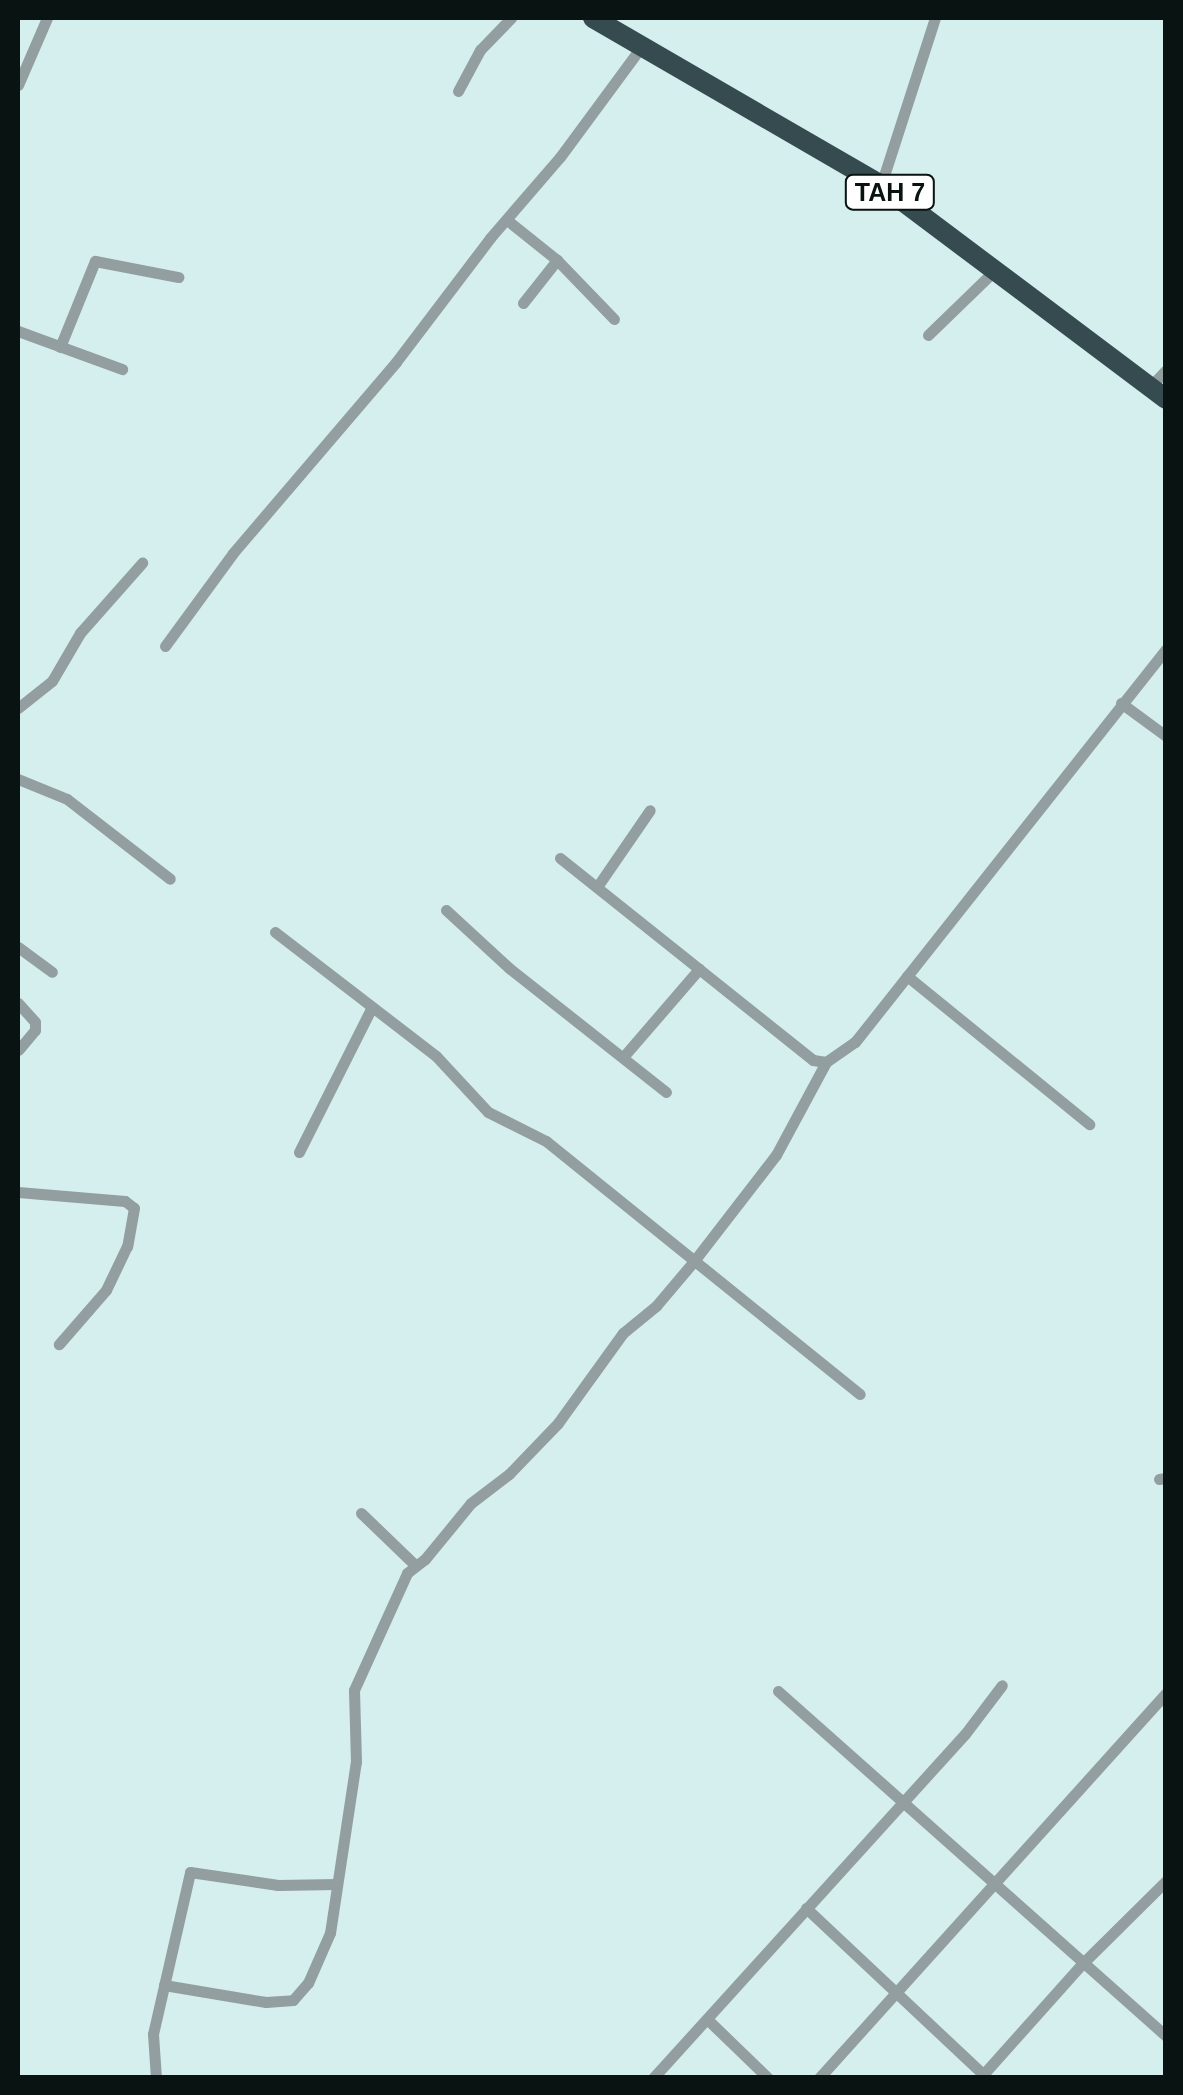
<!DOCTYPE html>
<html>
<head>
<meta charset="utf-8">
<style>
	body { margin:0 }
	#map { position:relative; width:1183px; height:2095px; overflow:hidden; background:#d4efed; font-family:Arial,sans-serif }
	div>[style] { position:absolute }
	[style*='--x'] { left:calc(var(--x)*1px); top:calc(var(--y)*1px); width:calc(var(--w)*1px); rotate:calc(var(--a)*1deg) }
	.street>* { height:11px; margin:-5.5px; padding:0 5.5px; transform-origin:5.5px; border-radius:5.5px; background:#939ea0 }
	.highway>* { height:20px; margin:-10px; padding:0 10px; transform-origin:10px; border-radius:10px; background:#354b50 }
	span { translate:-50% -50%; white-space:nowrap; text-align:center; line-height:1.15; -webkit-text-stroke:8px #fff; paint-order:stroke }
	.shield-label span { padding:2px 8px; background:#fff; border:2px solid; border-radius:8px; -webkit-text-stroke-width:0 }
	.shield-label { font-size:25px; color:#091312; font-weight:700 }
	.frame { position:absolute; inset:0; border:20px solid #091312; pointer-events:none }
</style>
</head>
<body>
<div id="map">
	<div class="street">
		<i style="--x:18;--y:85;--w:73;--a:-66.6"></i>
		<i style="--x:458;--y:91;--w:47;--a:-61.8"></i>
		<i style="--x:480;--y:50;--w:45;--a:-45.9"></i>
		<i style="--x:881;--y:185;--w:176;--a:-72.1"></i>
		<i style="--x:507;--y:220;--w:64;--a:38.7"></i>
		<i style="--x:557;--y:260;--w:82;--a:46"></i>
		<i style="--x:523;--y:303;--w:55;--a:-51.7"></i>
		<i style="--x:18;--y:331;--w:111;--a:20.1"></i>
		<i style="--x:928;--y:335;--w:93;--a:-44.1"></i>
		<i style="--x:60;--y:347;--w:93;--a:-67.9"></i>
		<i style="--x:95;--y:261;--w:85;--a:10.9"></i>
		<i style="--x:1150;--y:387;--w:23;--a:-47"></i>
		<i style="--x:165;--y:646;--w:115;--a:-53.8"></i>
		<i style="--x:233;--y:553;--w:251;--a:-49.5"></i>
		<i style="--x:396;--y:362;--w:156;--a:-52.8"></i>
		<i style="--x:490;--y:238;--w:107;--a:-49.2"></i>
		<i style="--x:560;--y:157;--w:142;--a:-53.6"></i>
		<i style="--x:1121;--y:703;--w:56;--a:36.3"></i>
		<i style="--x:18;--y:708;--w:43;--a:-38.5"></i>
		<i style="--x:52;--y:681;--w:56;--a:-59.7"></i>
		<i style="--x:80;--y:633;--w:94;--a:-48.5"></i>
		<i style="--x:18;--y:779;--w:53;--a:22.2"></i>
		<i style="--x:67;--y:799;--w:130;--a:37.8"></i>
		<i style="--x:560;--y:858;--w:178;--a:38.6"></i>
		<i style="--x:597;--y:887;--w:93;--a:-55.5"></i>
		<i style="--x:446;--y:910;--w:86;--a:42.6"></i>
		<i style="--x:509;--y:968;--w:200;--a:38.3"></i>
		<i style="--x:275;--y:932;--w:203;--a:37.6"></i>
		<i style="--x:436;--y:1056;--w:76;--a:47.1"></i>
		<i style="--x:488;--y:1112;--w:65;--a:26.6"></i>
		<i style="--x:546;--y:1141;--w:403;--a:38.9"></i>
		<i style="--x:18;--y:947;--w:42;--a:36.3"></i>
		<i style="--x:907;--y:976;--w:235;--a:39.1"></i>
		<i style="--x:18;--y:1003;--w:25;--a:48"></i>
		<i style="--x:35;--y:1022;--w:8;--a:90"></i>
		<i style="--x:35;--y:1030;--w:26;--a:130"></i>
		<i style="--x:624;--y:1056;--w:115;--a:-49.2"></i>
		<i style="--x:699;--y:969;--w:146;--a:38.6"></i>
		<i style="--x:813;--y:1060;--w:13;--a:9"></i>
		<i style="--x:299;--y:1152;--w:162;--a:-63.3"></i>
		<i style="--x:18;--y:1192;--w:107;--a:4.8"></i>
		<i style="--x:125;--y:1201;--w:11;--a:38"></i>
		<i style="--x:134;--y:1208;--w:39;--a:100"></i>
		<i style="--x:127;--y:1246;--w:49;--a:115.5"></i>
		<i style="--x:106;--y:1290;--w:72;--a:131"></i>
		<i style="--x:1159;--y:1479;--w:7;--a:-8"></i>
		<i style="--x:361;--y:1513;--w:76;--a:43.9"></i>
		<i style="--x:778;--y:1691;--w:519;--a:41.64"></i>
		<i style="--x:806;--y:1908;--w:248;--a:43.2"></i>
		<i style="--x:164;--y:1985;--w:103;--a:9.5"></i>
		<i style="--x:266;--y:2002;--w:27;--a:-4"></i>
		<i style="--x:293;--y:2000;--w:23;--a:-49"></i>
		<i style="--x:308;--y:1983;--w:55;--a:-66.3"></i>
		<i style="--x:330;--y:1933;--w:173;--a:-81.4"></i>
		<i style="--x:356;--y:1762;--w:72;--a:-91.6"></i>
		<i style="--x:354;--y:1690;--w:128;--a:-65.6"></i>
		<i style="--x:407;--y:1573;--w:23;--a:-38"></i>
		<i style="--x:425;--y:1559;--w:72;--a:-50.6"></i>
		<i style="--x:471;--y:1503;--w:48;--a:-37.3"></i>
		<i style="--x:509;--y:1474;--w:71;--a:-46.1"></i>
		<i style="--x:558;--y:1423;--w:111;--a:-54.2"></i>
		<i style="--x:623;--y:1333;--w:43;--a:-39.3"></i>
		<i style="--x:656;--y:1306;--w:59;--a:-49.8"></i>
		<i style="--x:694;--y:1261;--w:134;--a:-52.3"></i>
		<i style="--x:776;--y:1155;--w:106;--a:-61.7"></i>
		<i style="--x:826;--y:1062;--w:35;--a:-35"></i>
		<i style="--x:855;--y:1042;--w:501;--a:-51.64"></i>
		<i style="--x:708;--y:2020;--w:83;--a:44"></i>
		<i style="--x:156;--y:2078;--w:44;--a:-93.9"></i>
		<i style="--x:153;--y:2034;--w:166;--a:-77.1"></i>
		<i style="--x:190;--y:1872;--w:89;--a:8.4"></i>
		<i style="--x:278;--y:1885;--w:58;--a:-1"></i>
		<i style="--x:653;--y:2078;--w:464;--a:-47.8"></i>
		<i style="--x:965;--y:1734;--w:61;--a:-52.9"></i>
		<i style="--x:819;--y:2078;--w:518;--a:-47.97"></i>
		<i style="--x:980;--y:2078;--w:154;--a:-48.2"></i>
		<i style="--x:1083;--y:1963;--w:117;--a:-44.7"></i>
	</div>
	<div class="highway">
		<i style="--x:593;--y:18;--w:333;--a:30.1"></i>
		<i style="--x:881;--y:185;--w:356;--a:36.9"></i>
	</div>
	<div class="shield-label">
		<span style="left:890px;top:192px">TAH 7</span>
	</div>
	<div class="frame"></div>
</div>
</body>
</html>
